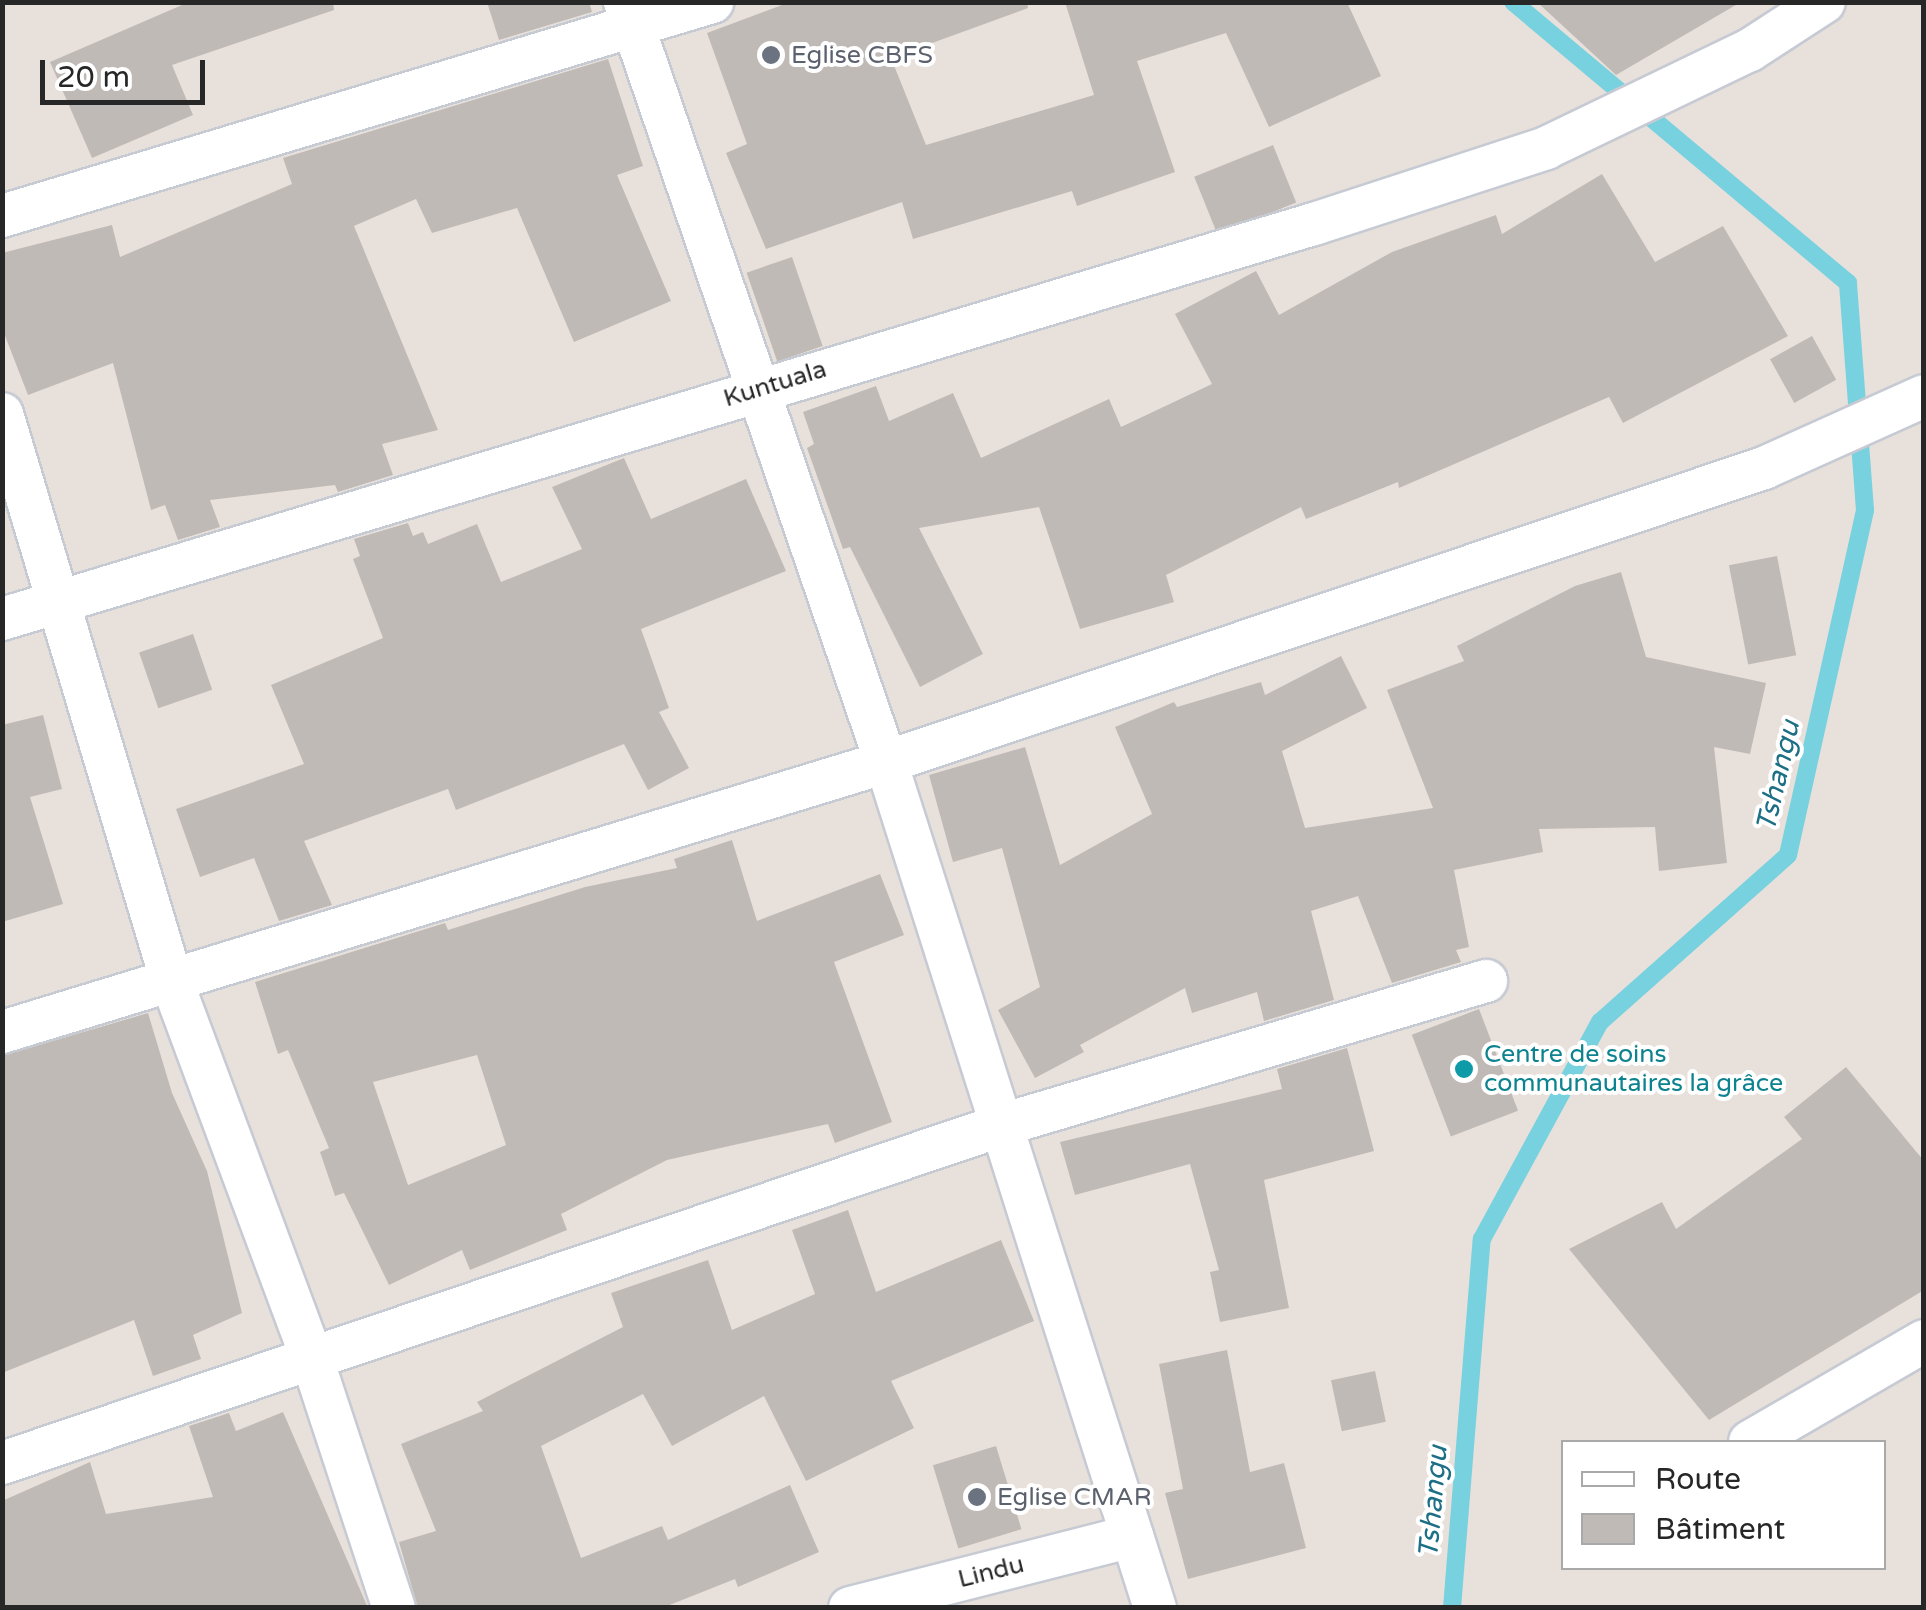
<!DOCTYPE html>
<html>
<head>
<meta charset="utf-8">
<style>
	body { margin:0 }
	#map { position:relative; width:1926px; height:1610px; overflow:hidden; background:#e8e0da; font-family:"Varela Round",sans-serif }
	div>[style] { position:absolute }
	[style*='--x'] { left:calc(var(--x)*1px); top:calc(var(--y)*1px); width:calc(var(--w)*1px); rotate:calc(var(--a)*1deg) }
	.stream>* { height:18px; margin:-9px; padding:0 9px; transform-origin:9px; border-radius:9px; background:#78d1df }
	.building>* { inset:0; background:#c0bab7; transform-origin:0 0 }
	.roads { filter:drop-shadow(2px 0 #c6cad3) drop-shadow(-2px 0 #c6cad3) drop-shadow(0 2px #c6cad3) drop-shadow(0 -2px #c6cad3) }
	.street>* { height:42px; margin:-21px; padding:0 21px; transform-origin:21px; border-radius:21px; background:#fff }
	.dots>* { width:28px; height:28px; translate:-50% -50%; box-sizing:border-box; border:5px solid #fff; border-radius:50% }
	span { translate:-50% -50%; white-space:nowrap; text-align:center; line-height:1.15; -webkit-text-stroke:8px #fff; paint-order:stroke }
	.worship-label { font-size:25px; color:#5b616d }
	.left { translate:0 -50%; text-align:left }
	.street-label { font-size:25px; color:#272727 }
	.culture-label { font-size:25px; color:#0d838f }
	.water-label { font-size:28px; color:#1c6f85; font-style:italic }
	.frame { position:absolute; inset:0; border:5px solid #272727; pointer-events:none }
	.legend { position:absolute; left:1561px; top:1440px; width:325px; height:130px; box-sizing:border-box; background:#fff; border:2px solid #a9a9a9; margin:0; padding:12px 18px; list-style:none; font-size:30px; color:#272727 }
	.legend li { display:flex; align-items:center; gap:20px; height:50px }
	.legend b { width:50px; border:2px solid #a9a9a9 }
	.scale { position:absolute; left:40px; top:60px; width:165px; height:45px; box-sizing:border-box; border:5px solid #272727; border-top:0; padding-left:12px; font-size:30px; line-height:35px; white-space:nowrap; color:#272727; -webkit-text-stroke:8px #fff; paint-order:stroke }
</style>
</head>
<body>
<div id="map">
	<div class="stream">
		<i style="--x:1452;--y:1608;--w:370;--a:-85.4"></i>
		<i style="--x:1482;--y:1239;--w:247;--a:-61.5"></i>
		<i style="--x:1600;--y:1022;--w:251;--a:-41.6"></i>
		<i style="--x:1788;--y:855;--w:353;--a:-77.4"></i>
		<i style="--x:1865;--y:510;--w:228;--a:-94.3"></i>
		<i style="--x:1848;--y:283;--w:437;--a:-140"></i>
	</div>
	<div class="building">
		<i style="clip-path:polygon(189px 2px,333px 2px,334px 10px,172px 65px,193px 115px,92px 158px,50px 62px)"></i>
		<i style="clip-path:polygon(487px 2px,589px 2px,592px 12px,499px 40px)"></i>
		<i style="clip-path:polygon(790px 2px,1027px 2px,1028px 8px,891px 58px,926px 145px,1094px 95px,1065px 2px,1347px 2px,1381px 76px,1269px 127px,1226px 33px,1137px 61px,1175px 172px,1077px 206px,1072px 191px,913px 239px,902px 202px,766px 249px,726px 153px,747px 144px,707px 33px)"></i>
		<i style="clip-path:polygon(1537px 2px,1741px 2px,1616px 75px)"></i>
		<i style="clip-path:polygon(608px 59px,643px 166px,617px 175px,671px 301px,574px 342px,517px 208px,432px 233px,416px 199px,354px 226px,438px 430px,382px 444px,393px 475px,338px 492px,335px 485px,210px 500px,220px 527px,178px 540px,165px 505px,151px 510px,113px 363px,28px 395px,2px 328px,2px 253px,112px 225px,120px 257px,292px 184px,283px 158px)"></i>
		<i style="left:1273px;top:145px;width:62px;height:85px;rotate:68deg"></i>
		<i style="clip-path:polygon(1602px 174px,1655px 262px,1723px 226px,1788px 336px,1623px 423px,1609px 397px,1399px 488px,1398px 482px,1306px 519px,1301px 507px,1166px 575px,1174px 602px,1080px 629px,1039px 507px,919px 528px,983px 654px,920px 687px,850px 547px,843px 549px,807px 448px,814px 444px,803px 412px,876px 386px,889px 421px,953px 393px,981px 458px,1109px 399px,1121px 427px,1212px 384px,1175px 314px,1256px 271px,1279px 315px,1392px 252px,1496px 215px,1502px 234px)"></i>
		<i style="left:792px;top:257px;width:94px;height:48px;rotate:71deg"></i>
		<i style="left:1812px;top:336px;width:50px;height:48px;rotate:61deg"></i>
		<i style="clip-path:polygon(624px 458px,651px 519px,746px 479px,786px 571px,641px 629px,669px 708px,659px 712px,689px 768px,648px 790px,624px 744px,456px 810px,448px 789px,304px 841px,332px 905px,279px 921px,254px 858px,200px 877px,176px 809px,304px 764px,271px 685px,383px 638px,353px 559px,360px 556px,354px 539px,408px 523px,413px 536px,423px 532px,428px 544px,477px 524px,501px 582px,582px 549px,552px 487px)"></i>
		<i style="left:1777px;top:556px;width:101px;height:49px;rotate:79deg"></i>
		<i style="clip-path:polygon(1621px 572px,1646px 657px,1766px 683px,1750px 754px,1714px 747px,1727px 863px,1659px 871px,1655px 827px,1539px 829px,1543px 852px,1454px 870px,1469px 947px,1456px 950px,1461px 962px,1392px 983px,1358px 896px,1311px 911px,1334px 1000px,1264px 1021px,1257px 992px,1192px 1013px,1185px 988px,1080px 1045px,1084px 1052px,1035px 1078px,998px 1010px,1040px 987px,1002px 848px,953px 862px,929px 775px,1025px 747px,1060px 865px,1152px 814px,1115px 727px,1174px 702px,1177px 707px,1261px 682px,1265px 695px,1341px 656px,1367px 708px,1282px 751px,1305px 828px,1433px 808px,1387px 690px,1464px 661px,1457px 646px,1575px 586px)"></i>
		<i style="left:193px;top:634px;width:59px;height:57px;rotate:71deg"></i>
		<i style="clip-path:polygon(43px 715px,62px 789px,30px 797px,63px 904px,2px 922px,2px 725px)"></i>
		<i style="clip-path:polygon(evenodd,732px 840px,757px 921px,880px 874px,904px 935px,834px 962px,892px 1122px,835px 1143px,828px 1124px,667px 1160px,561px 1214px,567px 1230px,470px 1270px,462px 1250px,389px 1285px,344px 1193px,335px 1196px,320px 1152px,329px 1148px,288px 1050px,278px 1054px,255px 982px,445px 923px,448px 930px,585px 887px,677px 868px,674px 859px,732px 840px,477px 1055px,506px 1145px,408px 1185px,373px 1082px,477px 1055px)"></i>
		<i style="left:1479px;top:1009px;width:109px;height:72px;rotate:69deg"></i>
		<i style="clip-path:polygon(148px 1013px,172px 1093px,207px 1171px,242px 1313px,193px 1335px,201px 1359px,153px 1376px,134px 1320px,2px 1373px,2px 1056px)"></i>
		<i style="clip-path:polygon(1347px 1048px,1374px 1151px,1264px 1180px,1289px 1308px,1220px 1322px,1210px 1272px,1219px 1270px,1190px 1164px,1075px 1195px,1060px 1142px,1282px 1089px,1277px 1069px)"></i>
		<i style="clip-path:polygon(1846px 1067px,1924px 1161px,1924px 1290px,1709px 1420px,1569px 1249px,1662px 1202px,1676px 1229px,1802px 1139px,1784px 1117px)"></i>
		<i style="clip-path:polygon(848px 1210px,876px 1292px,1001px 1240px,1034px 1321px,891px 1381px,914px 1428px,806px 1481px,764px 1396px,672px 1446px,643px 1394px,541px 1446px,581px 1558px,662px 1526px,668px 1540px,790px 1485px,819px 1552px,738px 1587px,735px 1579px,662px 1608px,418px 1608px,399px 1542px,436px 1531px,401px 1444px,483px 1411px,477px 1402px,623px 1327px,611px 1293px,708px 1260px,732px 1330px,815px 1294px,792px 1230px)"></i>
		<i style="clip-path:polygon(1227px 1350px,1250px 1472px,1284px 1463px,1306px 1548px,1188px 1579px,1165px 1493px,1183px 1489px,1159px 1364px)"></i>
		<i style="left:1375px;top:1371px;width:52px;height:45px;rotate:78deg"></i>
		<i style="clip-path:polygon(283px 1412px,368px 1608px,2px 1608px,2px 1501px,90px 1462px,106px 1514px,213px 1497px,189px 1426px,229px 1413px,236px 1431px)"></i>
		<i style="left:996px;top:1446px;width:87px;height:66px;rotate:73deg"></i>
	</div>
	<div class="roads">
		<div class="street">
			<i style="--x:625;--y:2;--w:804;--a:71.05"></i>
			<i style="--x:886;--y:762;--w:888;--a:72.36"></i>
			<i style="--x:2;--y:216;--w:742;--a:-16.77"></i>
			<i style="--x:2;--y:414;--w:593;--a:73.34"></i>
			<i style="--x:172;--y:982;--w:402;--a:69.6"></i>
			<i style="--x:312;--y:1359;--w:262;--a:71.8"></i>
			<i style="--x:2;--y:619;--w:1370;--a:-16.76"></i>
			<i style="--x:1314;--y:224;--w:244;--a:-18.1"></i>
			<i style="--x:1546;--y:148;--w:226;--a:-25.7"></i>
			<i style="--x:1750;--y:50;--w:88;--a:-33"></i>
			<i style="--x:2;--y:1032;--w:924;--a:-16.98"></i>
			<i style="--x:886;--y:762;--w:926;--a:-18.51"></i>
			<i style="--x:1764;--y:468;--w:175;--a:-24.2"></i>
			<i style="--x:1750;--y:1442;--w:201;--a:-30.1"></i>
			<i style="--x:2;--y:1463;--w:1059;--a:-18.67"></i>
			<i style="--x:1005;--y:1124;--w:502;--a:-16.56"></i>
			<i style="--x:850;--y:1608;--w:291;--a:-14.3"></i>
		</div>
	</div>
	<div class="dots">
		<i style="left:771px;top:55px;background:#6b7280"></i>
		<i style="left:1464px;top:1069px;background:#0f9aa8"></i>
		<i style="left:977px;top:1497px;background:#6b7280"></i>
	</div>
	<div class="worship-label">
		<span class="left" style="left:791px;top:55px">Eglise CBFS</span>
		<span class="left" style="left:997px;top:1497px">Eglise CMAR</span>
	</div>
	<div class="street-label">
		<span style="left:775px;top:384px;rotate:-17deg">Kuntuala</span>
		<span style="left:991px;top:1572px;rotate:-14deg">Lindu</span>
	</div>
	<div class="culture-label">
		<span class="left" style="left:1484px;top:1069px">Centre de soins<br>communautaires la grâce</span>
	</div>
	<div class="water-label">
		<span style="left:1778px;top:776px;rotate:-77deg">Tshangu</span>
		<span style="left:1433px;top:1502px;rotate:-85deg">Tshangu</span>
	</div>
	<div class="frame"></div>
	<ul class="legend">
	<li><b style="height:12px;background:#fff"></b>Route</li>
	<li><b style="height:28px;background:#c0bab7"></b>Bâtiment</li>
	</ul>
	<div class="scale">20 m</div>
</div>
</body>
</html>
